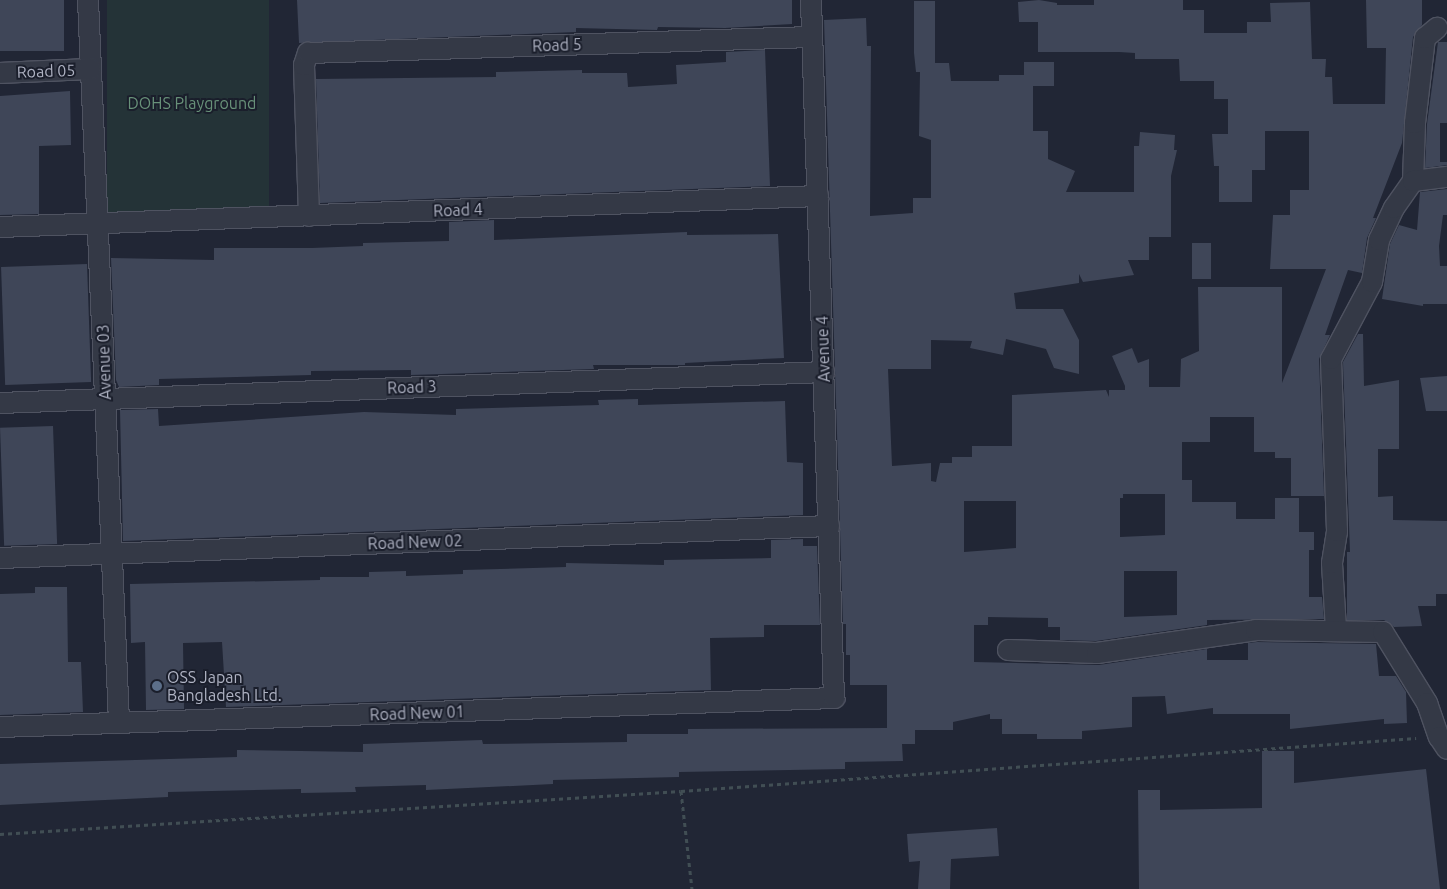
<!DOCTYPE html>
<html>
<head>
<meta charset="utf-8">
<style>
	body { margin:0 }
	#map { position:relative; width:1447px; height:889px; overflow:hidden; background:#212635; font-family:Ubuntu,sans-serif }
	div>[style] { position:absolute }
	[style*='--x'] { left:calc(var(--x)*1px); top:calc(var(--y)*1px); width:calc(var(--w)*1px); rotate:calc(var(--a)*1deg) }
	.green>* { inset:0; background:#243337; transform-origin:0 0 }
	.building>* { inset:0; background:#3f4658; transform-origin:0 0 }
	.path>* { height:3px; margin-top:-1.5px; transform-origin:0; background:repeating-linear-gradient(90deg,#414e54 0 4px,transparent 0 8px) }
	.roads { filter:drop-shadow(1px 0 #4f5361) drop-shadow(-1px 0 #4f5361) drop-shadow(0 1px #4f5361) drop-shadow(0 -1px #4f5361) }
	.street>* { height:20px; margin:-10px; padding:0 10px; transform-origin:10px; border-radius:10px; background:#343946 }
	.dots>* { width:14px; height:14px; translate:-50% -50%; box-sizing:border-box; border:2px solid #1a1e2b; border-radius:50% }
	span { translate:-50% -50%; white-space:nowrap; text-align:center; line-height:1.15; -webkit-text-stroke:4px #1a1e2b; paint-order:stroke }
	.street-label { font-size:16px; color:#afb3c3 }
	.park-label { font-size:16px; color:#689179 }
	.poi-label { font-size:16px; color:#afb3c3 }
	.left { translate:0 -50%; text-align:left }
</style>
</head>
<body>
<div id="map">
	<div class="green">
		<i style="left:107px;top:0;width:162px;height:212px"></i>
	</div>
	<div class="building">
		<i style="left:0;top:0;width:64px;height:51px"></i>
		<i style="clip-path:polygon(297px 0,792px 0,792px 24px,725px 28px,658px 27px,657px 30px,576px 28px,576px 32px,299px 43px)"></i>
		<i style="clip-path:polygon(evenodd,1039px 0,1057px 3px,1057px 5px,1094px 5px,1094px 0,1183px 0,1183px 10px,1204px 10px,1204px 33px,1247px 33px,1247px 22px,1271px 22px,1270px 3px,1310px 2px,1312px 59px,1326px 59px,1325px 77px,1332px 77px,1333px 104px,1385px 104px,1386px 48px,1367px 48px,1366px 0,1422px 0,1422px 25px,1413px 37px,1402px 143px,1373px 218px,1376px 218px,1367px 238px,1362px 273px,1348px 270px,1325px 335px,1330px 335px,1319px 359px,1324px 496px,1291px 496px,1291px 458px,1275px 458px,1275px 452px,1254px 452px,1254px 417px,1210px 417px,1210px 442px,1182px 442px,1182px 480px,1192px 480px,1192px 502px,1236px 502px,1236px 519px,1275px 519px,1275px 498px,1299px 498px,1299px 532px,1314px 532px,1314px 550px,1309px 550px,1309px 597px,1322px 597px,1324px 619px,1207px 620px,1207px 625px,1096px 641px,1060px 640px,1060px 627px,1048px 627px,1048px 618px,988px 617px,988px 625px,974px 625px,974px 662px,1099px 665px,1207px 649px,1207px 660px,1248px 660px,1248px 643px,1257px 642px,1376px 644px,1379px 676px,1396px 676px,1406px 692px,1407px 723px,1384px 724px,1384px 719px,1290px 729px,1290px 714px,1213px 714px,1213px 708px,1167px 714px,1165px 696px,1132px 697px,1132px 727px,1082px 731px,1082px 739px,1037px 739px,1037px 734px,1002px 734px,1002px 719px,990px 719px,990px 714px,953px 722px,953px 730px,915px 730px,915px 744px,902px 744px,903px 761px,845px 762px,845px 769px,679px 772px,679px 777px,553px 780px,553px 784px,426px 790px,426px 785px,355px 787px,356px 792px,301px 793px,301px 789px,168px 792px,168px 797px,0 805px,0 764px,237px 757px,237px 750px,363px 752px,363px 744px,482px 740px,483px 744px,627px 742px,627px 734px,688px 734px,688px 729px,887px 728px,887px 685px,850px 685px,850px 655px,846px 655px,846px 624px,843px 624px,824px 20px,866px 18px,867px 46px,871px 46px,870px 216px,913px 213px,913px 198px,931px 198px,931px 140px,919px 136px,920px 72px,916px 72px,914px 53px,914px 1px,935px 1px,935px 63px,949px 63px,951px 81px,999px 81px,999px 75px,1024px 75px,1024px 62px,1054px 62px,1054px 86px,1033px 86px,1033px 131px,1048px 131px,1048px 159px,1075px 171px,1066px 192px,1134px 192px,1134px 146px,1139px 146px,1140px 132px,1175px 135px,1174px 150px,1177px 150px,1171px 176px,1171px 237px,1149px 237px,1149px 260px,1128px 260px,1134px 275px,1083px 282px,1079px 274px,1079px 283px,1014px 293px,1016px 309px,1063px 309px,1079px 340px,1079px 374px,1054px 368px,1046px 349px,1006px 339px,1003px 355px,970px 348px,972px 341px,931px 340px,931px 369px,888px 369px,892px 466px,931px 463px,931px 481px,936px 482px,940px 463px,952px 463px,952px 457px,972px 457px,972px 446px,1012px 446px,1012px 395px,1106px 390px,1109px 397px,1109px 390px,1125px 390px,1125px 386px,1112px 356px,1132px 348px,1138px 363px,1149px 359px,1149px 387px,1180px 387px,1181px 359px,1199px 351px,1198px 287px,1282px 287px,1282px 383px,1326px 269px,1270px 269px,1273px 215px,1290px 215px,1290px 190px,1309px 190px,1309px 131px,1265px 131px,1265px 170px,1252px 170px,1252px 202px,1219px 202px,1219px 166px,1214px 166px,1212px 134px,1228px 134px,1228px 99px,1214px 99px,1214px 81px,1180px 81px,1179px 59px,1135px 59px,1135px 53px,1119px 52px,1038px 52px,1038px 22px,1019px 22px,1018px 2px,1039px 0,1123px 494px,1165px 494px,1165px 535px,1120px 537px,1120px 498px,1123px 498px,1123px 494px,1039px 0,964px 501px,1016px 501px,1016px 548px,964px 552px,964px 501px,1039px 0,1124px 571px,1177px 571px,1177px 615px,1124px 617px,1124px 571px)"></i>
		<i style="clip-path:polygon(1438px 42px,1447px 42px,1447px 123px,1440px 123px,1440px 162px,1447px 162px,1447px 165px,1425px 168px,1427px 124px)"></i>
		<i style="clip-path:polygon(765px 50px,770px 186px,320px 203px,316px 79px,496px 77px,496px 72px,582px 70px,582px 73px,627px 73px,628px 87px,677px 84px,676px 65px,726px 62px,726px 52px)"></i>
		<i style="clip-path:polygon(70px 91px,71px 145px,39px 146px,39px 214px,0 215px,0 96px)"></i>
		<i style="clip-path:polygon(1447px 189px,1447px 215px,1443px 215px,1439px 246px,1440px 266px,1447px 266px,1447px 304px,1423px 304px,1423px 306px,1382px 299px,1390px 244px,1399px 225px,1417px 230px,1420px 192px)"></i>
		<i style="clip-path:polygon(494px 220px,494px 240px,687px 232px,687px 235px,778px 234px,784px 358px,685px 363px,685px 365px,593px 365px,594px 369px,411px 375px,411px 370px,311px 371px,311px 375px,159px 379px,159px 385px,119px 387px,116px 380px,111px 258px,214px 260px,214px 248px,312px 248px,363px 246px,363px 243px,449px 241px,449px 222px)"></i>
		<i style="left:1192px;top:243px;width:19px;height:36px"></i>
		<i style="left:87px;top:264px;width:118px;height:86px;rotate:88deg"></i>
		<i style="clip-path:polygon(1358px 334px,1363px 334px,1364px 386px,1399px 380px,1399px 449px,1378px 449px,1378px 497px,1393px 496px,1393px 520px,1447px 521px,1447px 594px,1436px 594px,1436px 606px,1418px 606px,1422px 626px,1394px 627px,1384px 620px,1347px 620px,1347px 552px,1350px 552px,1343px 362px)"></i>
		<i style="clip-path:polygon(1447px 376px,1447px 411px,1426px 411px,1420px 378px)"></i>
		<i style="clip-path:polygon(638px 399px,638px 405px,785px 401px,787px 462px,803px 463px,803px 515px,123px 541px,120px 410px,158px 409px,159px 426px,364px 412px,456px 415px,456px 409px,599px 405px,598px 400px)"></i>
		<i style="left:53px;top:426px;width:118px;height:53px;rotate:88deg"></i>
		<i style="clip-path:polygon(803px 539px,803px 546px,817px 546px,820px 625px,764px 625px,764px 637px,710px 638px,711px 690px,226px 707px,222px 642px,183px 643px,184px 709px,146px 710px,145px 642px,131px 643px,130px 584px,320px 580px,320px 577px,369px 577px,369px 572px,406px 571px,406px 576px,463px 574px,463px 570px,566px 567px,566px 563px,664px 565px,664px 560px,771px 558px,771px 540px)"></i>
		<i style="clip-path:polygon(35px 587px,67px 587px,68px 662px,81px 662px,83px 712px,0 715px,0 594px,35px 593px)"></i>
		<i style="clip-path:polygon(1262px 751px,1294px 751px,1294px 783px,1426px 769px,1440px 889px,1139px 889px,1138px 790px,1160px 790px,1160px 810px,1262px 808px)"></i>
		<i style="clip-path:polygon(997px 828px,999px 856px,951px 859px,950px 889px,918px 889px,920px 861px,909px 862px,907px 834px)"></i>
	</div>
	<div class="path">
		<i style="--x:681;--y:791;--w:99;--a:83.6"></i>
		<i style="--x:0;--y:834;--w:682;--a:-3.61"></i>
		<i style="--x:681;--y:791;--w:737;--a:-4.12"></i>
	</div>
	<div class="roads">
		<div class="street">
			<i style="--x:88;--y:0;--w:724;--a:87.54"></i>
			<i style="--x:0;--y:73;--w:91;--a:-2.5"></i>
			<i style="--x:1413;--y:181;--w:58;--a:-88"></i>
			<i style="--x:1415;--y:123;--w:86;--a:-83.3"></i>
			<i style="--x:1425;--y:38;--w:16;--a:-40"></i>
			<i style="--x:309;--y:216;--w:151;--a:-91.9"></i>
			<i style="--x:304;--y:65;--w:13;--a:-72"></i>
			<i style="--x:308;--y:53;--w:504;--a:-1.82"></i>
			<i style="--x:0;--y:227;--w:819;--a:-2.17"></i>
			<i style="--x:0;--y:403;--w:825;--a:-2.15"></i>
			<i style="--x:0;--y:558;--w:830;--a:-2.21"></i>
			<i style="--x:1336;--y:629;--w:66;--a:-93.5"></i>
			<i style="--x:1332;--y:563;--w:32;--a:-81"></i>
			<i style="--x:1337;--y:531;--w:172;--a:-92"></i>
			<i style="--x:1331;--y:359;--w:87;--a:-62"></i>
			<i style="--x:1372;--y:282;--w:43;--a:-80.5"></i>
			<i style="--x:1379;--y:240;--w:35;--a:-65"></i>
			<i style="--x:1394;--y:208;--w:33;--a:-55"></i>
			<i style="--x:1413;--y:181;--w:34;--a:-7"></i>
			<i style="--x:1008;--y:650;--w:89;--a:1.9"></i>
			<i style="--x:1097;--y:653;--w:161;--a:-8.2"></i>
			<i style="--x:1256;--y:630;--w:127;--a:0.9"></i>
			<i style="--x:1383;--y:632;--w:84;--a:58.2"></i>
			<i style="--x:1427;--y:703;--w:36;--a:71"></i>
			<i style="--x:1439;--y:737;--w:14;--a:56"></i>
			<i style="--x:0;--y:727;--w:835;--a:-1.99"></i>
			<i style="--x:834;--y:698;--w:698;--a:-91.89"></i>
		</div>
	</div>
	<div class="dots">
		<i style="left:157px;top:686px;background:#5c6f8a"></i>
	</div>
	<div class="street-label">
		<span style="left:557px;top:45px;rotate:-2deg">Road 5</span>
		<span style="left:46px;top:71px;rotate:-2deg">Road 05</span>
		<span style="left:458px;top:210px;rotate:-2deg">Road 4</span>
		<span style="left:823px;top:349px;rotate:-92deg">Avenue 4</span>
		<span style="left:104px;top:362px;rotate:-92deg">Avenue 03</span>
		<span style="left:412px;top:387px;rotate:-2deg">Road 3</span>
		<span style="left:415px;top:542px;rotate:-2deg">Road New 02</span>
		<span style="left:417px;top:713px;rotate:-2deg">Road New 01</span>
	</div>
	<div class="park-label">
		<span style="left:192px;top:103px">DOHS Playground</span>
	</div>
	<div class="poi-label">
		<span class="left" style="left:167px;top:686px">OSS Japan<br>Bangladesh Ltd.</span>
	</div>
</div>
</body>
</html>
